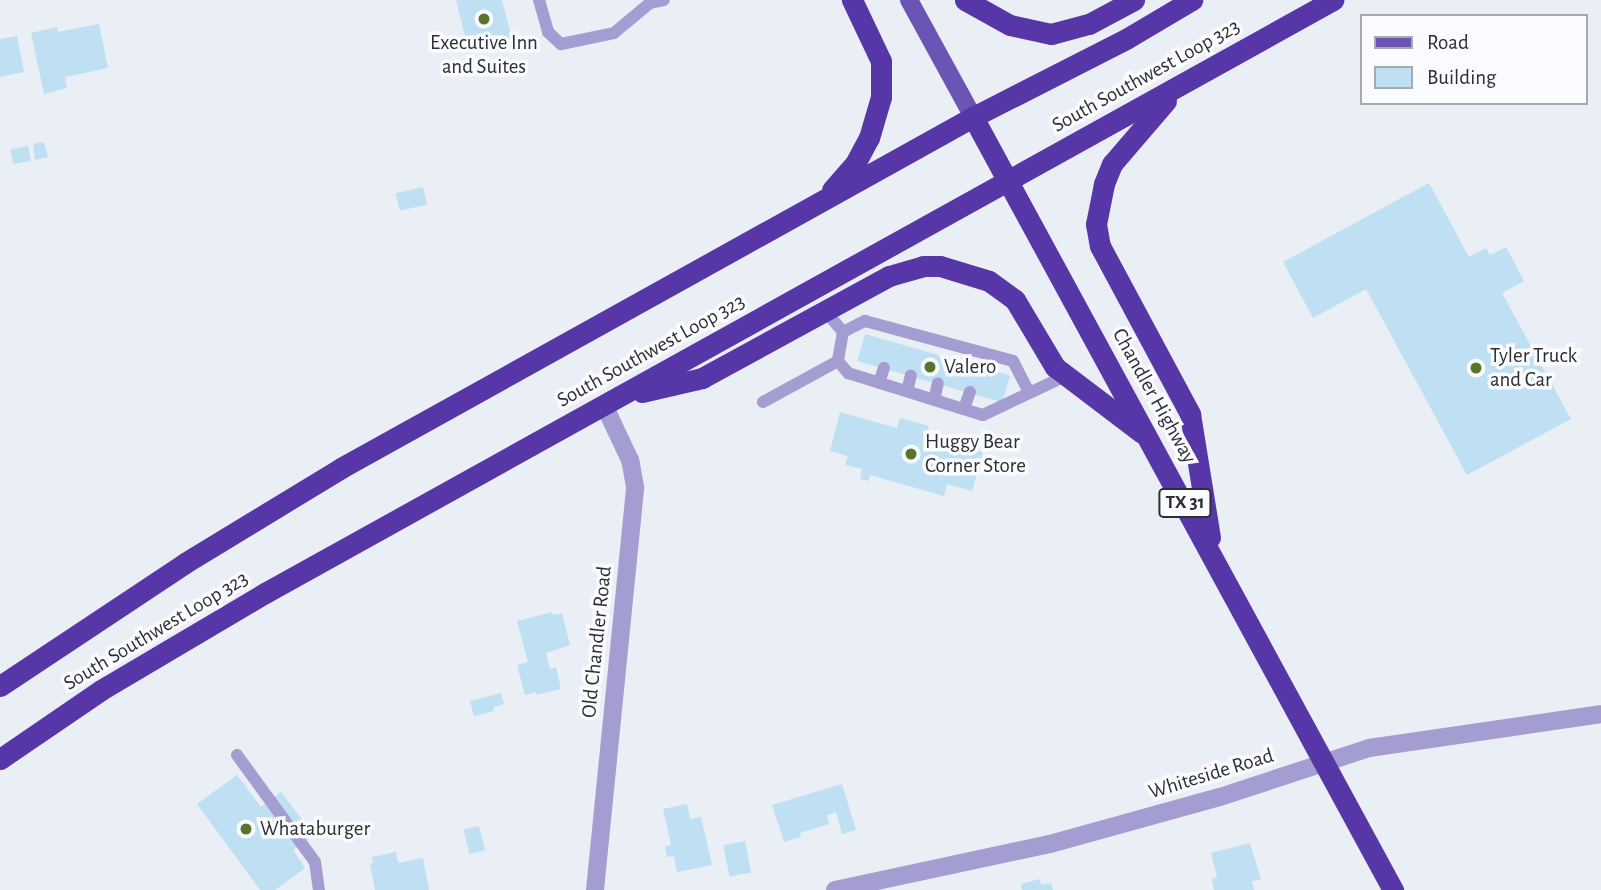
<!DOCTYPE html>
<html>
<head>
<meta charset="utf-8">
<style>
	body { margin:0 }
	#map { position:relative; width:1601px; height:890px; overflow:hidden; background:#eaeef5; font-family:"Alegreya Sans",sans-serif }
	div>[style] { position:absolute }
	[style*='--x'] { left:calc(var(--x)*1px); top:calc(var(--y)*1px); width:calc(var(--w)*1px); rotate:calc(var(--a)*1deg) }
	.building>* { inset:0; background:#bfdff3; transform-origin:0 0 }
	.lane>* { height:12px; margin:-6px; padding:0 6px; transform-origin:6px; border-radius:6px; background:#a49dd2 }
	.street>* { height:18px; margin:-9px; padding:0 9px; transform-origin:9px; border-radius:9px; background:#a49dd2 }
	.primary>* { height:18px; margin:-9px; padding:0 9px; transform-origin:9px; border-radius:9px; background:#6a55b4 }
	.highway>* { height:21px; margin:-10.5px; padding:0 10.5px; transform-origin:10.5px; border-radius:10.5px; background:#5737a7 }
	.dots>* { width:19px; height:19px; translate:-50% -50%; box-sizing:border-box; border:4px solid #fafbfe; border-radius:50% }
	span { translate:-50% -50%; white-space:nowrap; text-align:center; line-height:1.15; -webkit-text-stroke:7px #fafbfe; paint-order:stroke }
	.shield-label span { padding:2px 5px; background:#fafbfe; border:2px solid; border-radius:5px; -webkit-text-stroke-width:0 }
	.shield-label { font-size:19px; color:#2e2f32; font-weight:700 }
	.poi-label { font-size:21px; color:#2e2f32 }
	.left { translate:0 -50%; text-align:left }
	.street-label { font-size:21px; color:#2e2f32 }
	.legend { position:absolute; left:1360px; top:14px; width:228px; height:91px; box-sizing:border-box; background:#fafbfe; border:2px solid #a8a9ac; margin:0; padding:9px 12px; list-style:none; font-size:21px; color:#2e2f32 }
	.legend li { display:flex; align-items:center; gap:14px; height:35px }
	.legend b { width:35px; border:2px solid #a8a9ac }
</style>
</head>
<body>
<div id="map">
	<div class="building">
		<i style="clip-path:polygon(456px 0,502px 0,512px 39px,468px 49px)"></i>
		<i style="clip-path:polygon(99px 24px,108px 68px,65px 77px,67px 88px,44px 94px,31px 33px,57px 27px,58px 32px)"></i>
		<i style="clip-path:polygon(17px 36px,24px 72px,0 77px,0 39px)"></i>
		<i style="clip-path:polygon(44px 142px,48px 157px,35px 160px,33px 144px)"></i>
		<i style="left:28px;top:146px;width:15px;height:18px;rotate:79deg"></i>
		<i style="clip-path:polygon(1429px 183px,1469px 257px,1486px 248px,1490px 255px,1506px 247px,1524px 281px,1502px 293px,1571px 419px,1467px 475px,1366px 289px,1313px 318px,1283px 262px)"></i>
		<i style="left:423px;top:187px;width:18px;height:28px;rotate:77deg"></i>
		<i style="left:865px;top:334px;width:151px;height:28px;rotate:16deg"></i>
		<i style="clip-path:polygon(840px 412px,897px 428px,900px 418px,929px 426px,926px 436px,983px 452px,972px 491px,947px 484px,944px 496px,870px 475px,869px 481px,860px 479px,862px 469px,845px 465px,848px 456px,830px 451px)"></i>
		<i style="clip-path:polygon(552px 612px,553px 615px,562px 613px,570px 645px,546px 653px,550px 669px,556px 667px,561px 689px,536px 695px,536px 692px,525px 695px,517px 665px,528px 662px,517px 621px)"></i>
		<i style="clip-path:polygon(501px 693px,504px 704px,493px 707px,494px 711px,474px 716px,470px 701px)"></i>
		<i style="clip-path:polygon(237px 775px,261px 807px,281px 792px,314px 835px,293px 850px,305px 868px,275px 890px,260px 890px,197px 804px)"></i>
		<i style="clip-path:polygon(842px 784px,856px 830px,842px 834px,836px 812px,827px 815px,829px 824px,800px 833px,801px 837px,784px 842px,772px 805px)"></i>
		<i style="clip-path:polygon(687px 804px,690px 819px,701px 817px,712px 865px,677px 872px,674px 856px,667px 857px,665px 846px,671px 845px,663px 809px)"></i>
		<i style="left:479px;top:826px;width:25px;height:16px;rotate:76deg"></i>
		<i style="left:745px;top:841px;width:32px;height:22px;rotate:79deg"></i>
		<i style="clip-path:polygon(1250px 843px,1261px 880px,1252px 881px,1254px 890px,1214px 890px,1212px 879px,1217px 877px,1211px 853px)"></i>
		<i style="clip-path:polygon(396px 852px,398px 863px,423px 858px,429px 890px,375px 890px,370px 864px,373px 863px,372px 857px)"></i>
		<i style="clip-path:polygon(1040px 879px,1041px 885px,1051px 883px,1053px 890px,1022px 890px,1021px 884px)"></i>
	</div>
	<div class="lane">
		<i style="--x:539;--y:0;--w:33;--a:74"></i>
		<i style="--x:548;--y:32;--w:18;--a:43"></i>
		<i style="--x:561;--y:44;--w:54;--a:-11.7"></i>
		<i style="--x:614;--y:33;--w:47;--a:-39.8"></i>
		<i style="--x:650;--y:3;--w:14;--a:-12"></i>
		<i style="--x:825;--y:311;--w:28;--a:49"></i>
		<i style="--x:843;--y:332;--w:29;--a:100"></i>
		<i style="--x:838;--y:361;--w:16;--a:50"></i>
		<i style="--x:848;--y:373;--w:141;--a:17.3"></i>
		<i style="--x:983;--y:415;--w:91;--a:-25.4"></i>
		<i style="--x:843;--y:332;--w:25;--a:-27"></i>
		<i style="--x:865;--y:321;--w:153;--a:15.1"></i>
		<i style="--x:1013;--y:361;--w:35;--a:63"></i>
		<i style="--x:879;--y:383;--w:16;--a:-72"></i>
		<i style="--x:907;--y:391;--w:16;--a:-76"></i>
		<i style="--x:934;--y:400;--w:17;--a:-77"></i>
		<i style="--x:763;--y:402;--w:85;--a:-28.7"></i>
		<i style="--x:964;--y:409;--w:18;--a:-71"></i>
		<i style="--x:237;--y:755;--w:132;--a:53.9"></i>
		<i style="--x:315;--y:862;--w:28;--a:82"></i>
	</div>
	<div class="street">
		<i style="--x:595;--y:890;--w:405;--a:-84.3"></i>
		<i style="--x:635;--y:487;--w:27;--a:-100"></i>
		<i style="--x:630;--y:460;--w:61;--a:-115.3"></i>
		<i style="--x:835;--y:890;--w:220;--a:-12.1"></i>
		<i style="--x:1050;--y:844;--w:176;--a:-15.5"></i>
		<i style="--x:1220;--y:797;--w:157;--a:-18.2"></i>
		<i style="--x:1369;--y:748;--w:234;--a:-8.3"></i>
	</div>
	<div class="primary">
		<i style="--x:909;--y:0;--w:133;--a:61.3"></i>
	</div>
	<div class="highway">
		<i style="--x:965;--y:0;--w:51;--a:29.1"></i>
		<i style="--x:1010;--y:25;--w:42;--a:12.4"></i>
		<i style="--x:1051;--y:34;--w:39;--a:-15"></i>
		<i style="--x:1089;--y:24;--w:51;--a:-28.1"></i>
		<i style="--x:1166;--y:101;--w:83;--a:130.6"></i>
		<i style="--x:1112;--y:164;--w:22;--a:112"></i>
		<i style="--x:1104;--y:184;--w:41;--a:101.3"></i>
		<i style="--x:1096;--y:224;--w:22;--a:80"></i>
		<i style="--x:1100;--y:246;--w:191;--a:61.8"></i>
		<i style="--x:1190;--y:414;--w:125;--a:80.8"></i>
		<i style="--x:973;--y:117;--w:880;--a:61.48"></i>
		<i style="--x:832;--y:190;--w:37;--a:-49"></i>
		<i style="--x:856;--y:162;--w:27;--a:-62"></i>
		<i style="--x:869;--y:138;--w:43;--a:-73.7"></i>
		<i style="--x:881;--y:97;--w:36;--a:-90"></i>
		<i style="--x:881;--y:61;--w:68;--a:-115.4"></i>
		<i style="--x:642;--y:392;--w:62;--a:-13.1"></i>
		<i style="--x:702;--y:378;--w:213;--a:-28.6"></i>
		<i style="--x:889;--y:276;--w:35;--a:-16"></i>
		<i style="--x:923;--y:266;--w:17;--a:0"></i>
		<i style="--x:940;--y:266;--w:51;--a:17"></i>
		<i style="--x:989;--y:281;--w:32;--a:36"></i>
		<i style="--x:1015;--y:300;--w:78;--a:59.2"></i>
		<i style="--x:1055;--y:367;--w:109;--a:37.2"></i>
		<i style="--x:0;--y:686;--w:222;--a:-33.6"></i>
		<i style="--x:185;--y:563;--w:183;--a:-31.3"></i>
		<i style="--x:341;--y:468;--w:723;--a:-29.05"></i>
		<i style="--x:973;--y:117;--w:172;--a:-27"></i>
		<i style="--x:1126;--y:39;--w:77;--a:-30.6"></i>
		<i style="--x:0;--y:759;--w:122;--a:-34.3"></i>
		<i style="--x:101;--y:690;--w:191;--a:-30.6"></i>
		<i style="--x:265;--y:593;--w:1222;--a:-29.04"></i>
	</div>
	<div class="dots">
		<i style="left:484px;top:19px;background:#58762b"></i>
		<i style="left:930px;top:367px;background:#58762b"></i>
		<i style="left:1476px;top:368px;background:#58762b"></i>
		<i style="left:911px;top:454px;background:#58762b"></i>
		<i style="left:246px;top:829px;background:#58762b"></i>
	</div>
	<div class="shield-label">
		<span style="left:1185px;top:503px">TX 31</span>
	</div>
	<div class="poi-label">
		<span style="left:484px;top:55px">Executive Inn<br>and Suites</span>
		<span class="left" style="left:1490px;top:368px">Tyler Truck<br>and Car</span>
		<span class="left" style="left:944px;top:367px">Valero</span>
		<span class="left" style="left:925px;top:454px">Huggy Bear<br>Corner Store</span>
		<span class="left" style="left:260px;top:829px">Whataburger</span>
	</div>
	<div class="street-label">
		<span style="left:1146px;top:76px;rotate:-29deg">South Southwest Loop 323</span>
		<span style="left:651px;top:351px;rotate:-29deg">South Southwest Loop 323</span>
		<span style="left:1154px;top:396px;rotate:61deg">Chandler Highway</span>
		<span style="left:156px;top:631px;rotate:-31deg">South Southwest Loop 323</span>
		<span style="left:597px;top:642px;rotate:-84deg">Old Chandler Road</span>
		<span style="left:1211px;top:774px;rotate:-17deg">Whiteside Road</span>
	</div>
	<ul class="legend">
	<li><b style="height:9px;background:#6a55b4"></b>Road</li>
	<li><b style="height:19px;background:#bfdff3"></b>Building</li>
	</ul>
</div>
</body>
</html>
